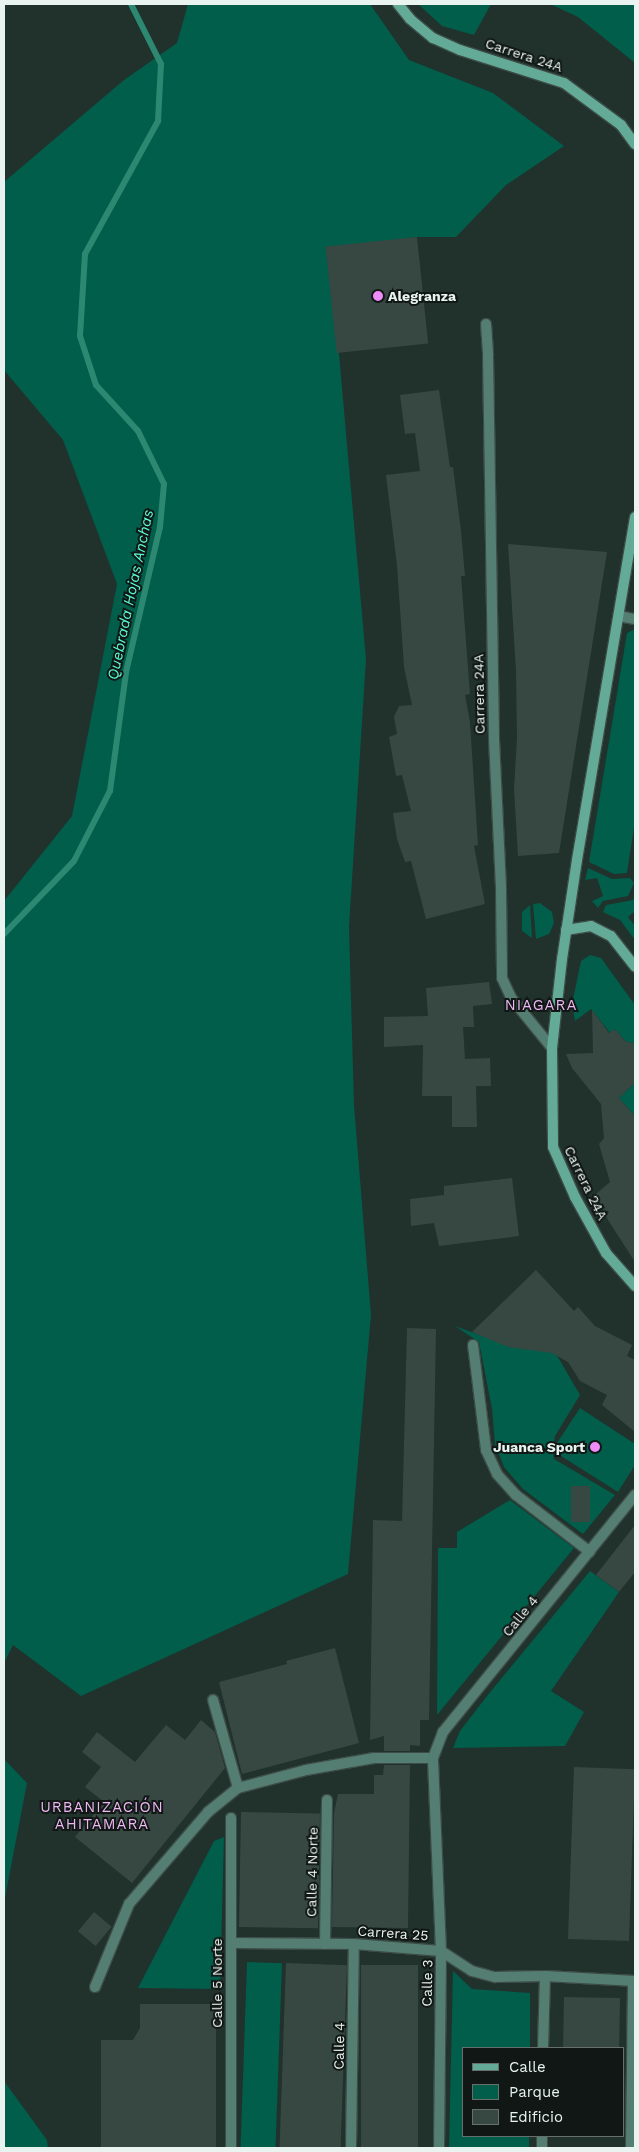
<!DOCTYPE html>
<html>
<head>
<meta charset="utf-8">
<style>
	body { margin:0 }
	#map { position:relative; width:639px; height:2152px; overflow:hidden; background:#21312c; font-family:"Work Sans",sans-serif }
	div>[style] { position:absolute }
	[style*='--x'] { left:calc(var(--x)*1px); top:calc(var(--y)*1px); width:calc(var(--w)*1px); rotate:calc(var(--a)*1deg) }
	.green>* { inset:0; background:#005e4b; transform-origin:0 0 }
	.stream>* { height:6px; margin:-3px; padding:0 3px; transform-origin:3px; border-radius:3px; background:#2d8872 }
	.building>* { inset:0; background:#374842; transform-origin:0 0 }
	.roads { filter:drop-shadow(1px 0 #3d4c47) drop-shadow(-1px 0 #3d4c47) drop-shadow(0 1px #3d4c47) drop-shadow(0 -1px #3d4c47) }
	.street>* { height:10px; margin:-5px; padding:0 5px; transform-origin:5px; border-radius:5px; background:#537e71 }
	.secondary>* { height:10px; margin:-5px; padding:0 5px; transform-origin:5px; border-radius:5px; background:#64ab97 }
	.dots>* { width:14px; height:14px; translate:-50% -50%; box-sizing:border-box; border:2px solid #101715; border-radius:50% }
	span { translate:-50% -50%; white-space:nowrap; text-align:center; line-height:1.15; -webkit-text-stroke:4px #101715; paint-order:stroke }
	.street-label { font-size:14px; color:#e9f3ef }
	.poi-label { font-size:14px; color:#e9f3ef; font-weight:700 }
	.left { translate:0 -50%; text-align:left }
	.right { translate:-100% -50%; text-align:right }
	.water-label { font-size:15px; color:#5afbd4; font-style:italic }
	.neighbourhood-label { font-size:15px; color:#eeb7f3; letter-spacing:1px }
	.frame { position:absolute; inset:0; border:5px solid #e9f3ef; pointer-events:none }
	.legend { position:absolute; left:462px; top:2047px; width:162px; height:90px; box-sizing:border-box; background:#101715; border:1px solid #676f6c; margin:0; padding:6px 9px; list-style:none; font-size:15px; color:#e9f3ef }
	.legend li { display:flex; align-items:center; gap:10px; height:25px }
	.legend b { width:25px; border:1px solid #676f6c }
</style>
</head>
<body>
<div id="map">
	<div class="green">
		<i style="clip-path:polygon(188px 4px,370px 4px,409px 60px,493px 93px,564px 146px,506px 185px,456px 237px,417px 237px,326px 249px,339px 354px,366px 659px,349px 927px,354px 1105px,371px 1315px,348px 1574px,81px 1696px,13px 1645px,4px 1663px,4px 901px,72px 816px,117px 584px,63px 440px,4px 370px,4px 182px,124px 80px,177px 43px)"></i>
		<i style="clip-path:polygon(418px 4px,417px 4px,491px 4px,474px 35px,442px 26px)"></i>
		<i style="clip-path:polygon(550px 4px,635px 4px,635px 63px,578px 17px)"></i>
		<i style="clip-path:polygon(635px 629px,635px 821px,627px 873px,614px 874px,589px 862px,627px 633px)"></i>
		<i style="clip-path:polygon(588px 868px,612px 879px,630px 878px,634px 883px,628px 896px,603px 901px,598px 908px,592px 901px,603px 896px,597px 878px,585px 880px)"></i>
		<i style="clip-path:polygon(635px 895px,635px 911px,628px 917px,635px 926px,635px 940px,620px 920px,603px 912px,606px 905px,633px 900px)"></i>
		<i style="clip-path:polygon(540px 903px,552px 912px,554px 923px,549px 934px,536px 939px,533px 904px)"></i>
		<i style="clip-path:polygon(530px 905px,532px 938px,522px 931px,522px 912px)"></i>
		<i style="clip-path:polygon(590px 955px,601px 958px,635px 1005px,635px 1044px,625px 1041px,615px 1029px,610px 1033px,591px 1009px,575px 1021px,572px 1004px,581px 961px)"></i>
		<i style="clip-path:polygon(635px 1083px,635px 1116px,619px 1098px)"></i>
		<i style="clip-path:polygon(455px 1326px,482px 1336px,555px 1352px,580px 1395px,555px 1436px,553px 1449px,580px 1408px,635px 1444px,635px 1465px,618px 1492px,553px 1451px,554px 1459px,615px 1495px,583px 1534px,523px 1489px,504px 1467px,495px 1444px,492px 1409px,479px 1342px)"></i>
		<i style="clip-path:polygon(510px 1500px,574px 1548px,437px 1715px,438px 1548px,457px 1548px,457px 1532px)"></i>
		<i style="clip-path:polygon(590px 1571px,619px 1592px,551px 1691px,584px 1712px,565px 1746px,453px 1748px,460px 1731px,487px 1696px)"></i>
		<i style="clip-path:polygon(4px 1759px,27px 1783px,4px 1903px)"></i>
		<i style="clip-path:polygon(224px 1837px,220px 1989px,138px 1988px,214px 1841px)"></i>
		<i style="left:247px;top:1962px;width:35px;height:186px;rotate:2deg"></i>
		<i style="clip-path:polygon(453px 1971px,472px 1989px,530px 1993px,530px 2048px,463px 2048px,463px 2136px,529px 2136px,529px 2148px,449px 2148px)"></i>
		<i style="clip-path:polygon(4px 2081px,47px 2140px,48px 2148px,4px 2148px)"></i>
	</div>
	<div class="stream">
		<i style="--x:4;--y:934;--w:101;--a:-46.2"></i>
		<i style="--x:74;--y:861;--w:79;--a:-62.8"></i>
		<i style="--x:110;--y:791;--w:120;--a:-82.3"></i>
		<i style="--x:126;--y:672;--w:149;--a:-76.8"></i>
		<i style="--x:160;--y:527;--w:43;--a:-84.7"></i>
		<i style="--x:164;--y:484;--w:59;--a:-116.1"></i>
		<i style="--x:138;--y:431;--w:62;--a:-132.4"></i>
		<i style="--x:96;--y:385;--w:52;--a:-108.1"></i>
		<i style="--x:80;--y:336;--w:82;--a:-86.5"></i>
		<i style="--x:85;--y:254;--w:152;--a:-61.2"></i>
		<i style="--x:158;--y:121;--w:57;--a:-87"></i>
		<i style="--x:161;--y:64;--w:67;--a:-116.6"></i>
	</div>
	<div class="building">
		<i style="left:417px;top:237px;width:107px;height:92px;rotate:84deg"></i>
		<i style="clip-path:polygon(439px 390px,450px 467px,453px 467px,461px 531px,465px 576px,461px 576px,470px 694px,465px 695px,470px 722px,478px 845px,474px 846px,485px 904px,426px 919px,411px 861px,405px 862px,397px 839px,393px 813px,411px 811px,402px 775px,396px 776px,389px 737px,397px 734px,394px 717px,399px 706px,412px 705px,404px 667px,397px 566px,386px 475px,420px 471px,415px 433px,405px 434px,400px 395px)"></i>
		<i style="clip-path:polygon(508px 544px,607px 552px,559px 853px,518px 856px,514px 789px,517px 738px,516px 671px)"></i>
		<i style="clip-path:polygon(489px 982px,492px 1004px,473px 1006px,474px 1027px,463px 1027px,465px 1059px,490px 1058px,491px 1086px,476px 1086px,477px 1127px,452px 1127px,452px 1096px,422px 1096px,423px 1045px,384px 1047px,384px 1017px,428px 1016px,426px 988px)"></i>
		<i style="clip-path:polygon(592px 1010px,609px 1033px,615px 1029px,625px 1041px,635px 1044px,635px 1083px,619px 1098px,635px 1116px,635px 1262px,608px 1220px,596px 1194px,610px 1182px,599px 1144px,604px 1138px,601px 1104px,572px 1068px,566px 1054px,593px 1053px)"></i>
		<i style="clip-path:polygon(512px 1178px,519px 1236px,439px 1246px,434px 1223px,411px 1226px,410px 1199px,444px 1195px,444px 1186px)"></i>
		<i style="clip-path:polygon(536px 1270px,574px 1311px,578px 1307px,595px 1326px,632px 1345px,627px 1356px,635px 1360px,635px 1432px,602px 1405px,607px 1395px,580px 1381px,568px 1362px,552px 1353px,508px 1347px,472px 1332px)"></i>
		<i style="clip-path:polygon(407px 1328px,436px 1329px,429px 1720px,420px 1720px,420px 1746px,410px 1745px,410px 1751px,384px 1751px,384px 1736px,370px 1740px,373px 1520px,402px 1521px)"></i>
		<i style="left:590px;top:1486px;width:36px;height:19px;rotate:90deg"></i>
		<i style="clip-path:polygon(635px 1525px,635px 1572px,619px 1592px,596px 1575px)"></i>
		<i style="clip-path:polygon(335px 1648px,359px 1743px,242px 1774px,219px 1682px,287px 1664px,286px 1661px)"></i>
		<i style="clip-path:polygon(201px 1720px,215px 1732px,225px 1768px,132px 1883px,75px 1837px,104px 1802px,85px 1787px,101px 1767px,82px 1752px,97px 1732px,135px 1762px,166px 1725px,185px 1740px)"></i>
		<i style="clip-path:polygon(384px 1765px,410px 1765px,408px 1928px,332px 1927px,334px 1813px,338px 1794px,374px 1794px,374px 1775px,383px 1775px)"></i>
		<i style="left:574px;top:1767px;width:61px;height:172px;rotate:2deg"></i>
		<i style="left:241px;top:1812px;width:79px;height:115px;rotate:1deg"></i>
		<i style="left:94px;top:1912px;width:23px;height:25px;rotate:40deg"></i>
		<i style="left:286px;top:1963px;width:61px;height:185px;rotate:2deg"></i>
		<i style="left:361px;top:1965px;width:57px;height:183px"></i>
		<i style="left:564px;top:1997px;width:56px;height:51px;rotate:1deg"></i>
		<i style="clip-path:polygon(140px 2004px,216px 2004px,216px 2148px,101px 2148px,101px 2040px,133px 2040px,140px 2028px)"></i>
	</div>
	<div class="roads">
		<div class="street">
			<i style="--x:486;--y:324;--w:31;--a:86"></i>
			<i style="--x:488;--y:355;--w:384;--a:89.1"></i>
			<i style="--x:494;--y:739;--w:151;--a:87.3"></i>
			<i style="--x:501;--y:890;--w:88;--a:89.3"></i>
			<i style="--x:502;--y:978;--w:23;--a:65"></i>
			<i style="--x:512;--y:999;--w:63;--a:50.8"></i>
			<i style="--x:619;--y:616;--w:16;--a:11"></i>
			<i style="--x:473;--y:1345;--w:106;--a:82.9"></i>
			<i style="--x:486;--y:1450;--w:26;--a:65"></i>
			<i style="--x:497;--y:1474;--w:28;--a:48"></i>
			<i style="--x:516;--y:1495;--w:93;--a:37.6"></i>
			<i style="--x:213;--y:1700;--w:91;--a:74.1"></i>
			<i style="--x:231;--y:1943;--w:123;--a:0.5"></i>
			<i style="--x:354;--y:1944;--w:87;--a:4.6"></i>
			<i style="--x:441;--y:1951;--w:37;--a:33"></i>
			<i style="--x:472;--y:1971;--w:24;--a:15"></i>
			<i style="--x:495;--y:1977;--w:50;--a:-1.1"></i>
			<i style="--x:545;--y:1976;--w:90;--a:3.2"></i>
			<i style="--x:325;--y:1944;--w:144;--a:-89.2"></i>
			<i style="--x:95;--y:1987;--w:90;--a:-67.7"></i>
			<i style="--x:129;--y:1904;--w:121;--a:-49.3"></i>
			<i style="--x:208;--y:1812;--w:38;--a:-39"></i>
			<i style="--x:238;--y:1788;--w:70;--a:-14.8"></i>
			<i style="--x:306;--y:1770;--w:69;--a:-10"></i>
			<i style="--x:374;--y:1758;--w:59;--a:0"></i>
			<i style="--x:543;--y:2048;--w:72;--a:-88.4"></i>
			<i style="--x:231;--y:2148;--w:330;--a:-90"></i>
			<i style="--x:351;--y:2148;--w:204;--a:-89.2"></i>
			<i style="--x:439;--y:2148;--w:197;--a:-89.4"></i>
			<i style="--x:441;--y:1951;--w:193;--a:-92.4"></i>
			<i style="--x:433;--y:1758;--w:28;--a:-69"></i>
			<i style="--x:443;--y:1732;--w:305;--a:-51"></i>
			<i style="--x:542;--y:2148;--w:12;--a:-90"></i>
			<i style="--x:631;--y:2148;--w:167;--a:-89.3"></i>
		</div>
		<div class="secondary">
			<i style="--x:398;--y:4;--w:19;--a:51"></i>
			<i style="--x:410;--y:19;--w:30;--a:40"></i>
			<i style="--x:433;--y:38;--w:30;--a:24"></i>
			<i style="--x:460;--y:50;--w:109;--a:17.6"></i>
			<i style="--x:564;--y:83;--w:71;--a:36.4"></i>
			<i style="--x:621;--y:125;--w:24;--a:54"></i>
			<i style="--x:635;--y:517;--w:348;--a:99.6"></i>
			<i style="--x:577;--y:860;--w:100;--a:98.6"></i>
			<i style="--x:562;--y:959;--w:90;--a:96.4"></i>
			<i style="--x:552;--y:1048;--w:99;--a:89.4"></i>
			<i style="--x:553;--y:1147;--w:55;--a:66.3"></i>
			<i style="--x:575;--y:1197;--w:64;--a:61"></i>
			<i style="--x:606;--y:1253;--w:44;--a:48.7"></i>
			<i style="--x:566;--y:930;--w:25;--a:-9"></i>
			<i style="--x:591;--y:926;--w:22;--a:27"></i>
			<i style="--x:611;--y:936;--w:39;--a:52"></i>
		</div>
	</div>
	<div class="dots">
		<i style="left:378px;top:296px;background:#ee8cf9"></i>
		<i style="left:595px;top:1447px;background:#ee8cf9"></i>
	</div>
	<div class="street-label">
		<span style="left:524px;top:55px;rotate:18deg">Carrera 24A</span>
		<span style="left:479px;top:694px;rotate:-91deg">Carrera 24A</span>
		<span style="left:586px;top:1183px;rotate:64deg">Carrera 24A</span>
		<span style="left:520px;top:1616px;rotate:-51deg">Calle 4</span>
		<span style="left:312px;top:1872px;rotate:-89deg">Calle 4 Norte</span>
		<span style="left:393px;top:1933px;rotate:4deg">Carrera 25</span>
		<span style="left:217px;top:1983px;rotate:-90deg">Calle 5 Norte</span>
		<span style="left:427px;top:1983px;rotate:-89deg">Calle 3</span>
		<span style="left:339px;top:2046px;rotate:-89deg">Calle 4</span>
	</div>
	<div class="poi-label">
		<span class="left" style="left:388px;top:296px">Alegranza</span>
		<span class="right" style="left:585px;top:1447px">Juanca Sport</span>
	</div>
	<div class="water-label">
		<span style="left:131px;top:595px;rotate:-78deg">Quebrada Hojas Anchas</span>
	</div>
	<div class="neighbourhood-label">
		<span style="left:541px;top:1006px">NIAGARA</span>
		<span style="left:102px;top:1816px">URBANIZACIÓN<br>AHITAMARA</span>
	</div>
	<div class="frame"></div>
	<ul class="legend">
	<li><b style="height:6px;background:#64ab97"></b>Calle</li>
	<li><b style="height:14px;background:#005e4b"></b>Parque</li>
	<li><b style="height:14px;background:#374842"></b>Edificio</li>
	</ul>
</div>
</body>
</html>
